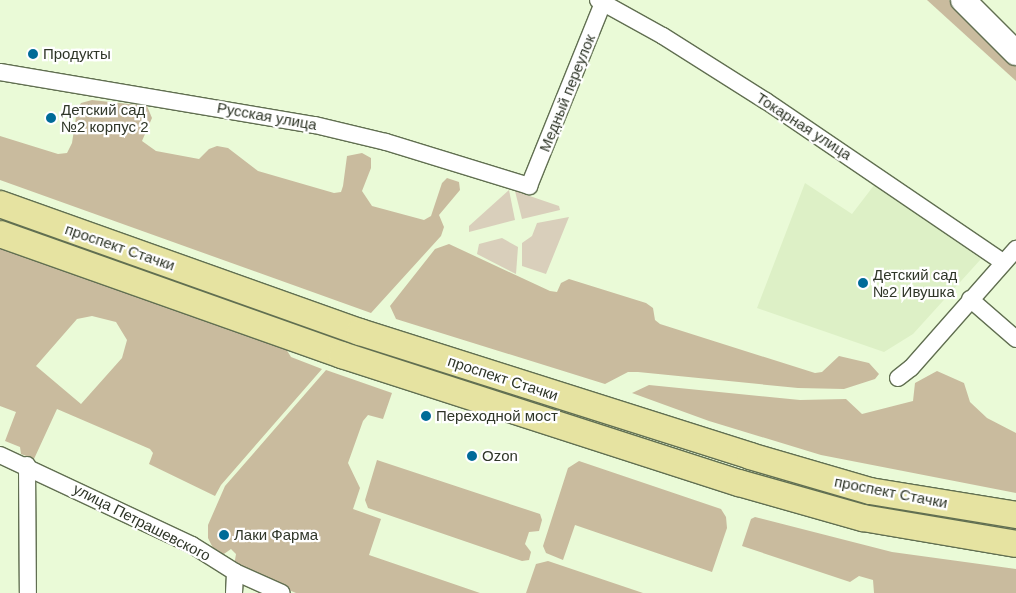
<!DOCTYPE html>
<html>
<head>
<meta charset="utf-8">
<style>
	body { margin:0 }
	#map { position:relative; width:1016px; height:593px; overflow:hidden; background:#eafad7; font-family:Arial,sans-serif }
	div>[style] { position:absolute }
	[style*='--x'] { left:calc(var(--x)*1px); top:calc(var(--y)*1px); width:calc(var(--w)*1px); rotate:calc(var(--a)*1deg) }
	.built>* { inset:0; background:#ddf0c6 }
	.green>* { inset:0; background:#d9cfbb }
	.forest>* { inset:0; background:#c9bb9e }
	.roads { filter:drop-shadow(1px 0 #616f51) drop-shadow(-1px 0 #616f51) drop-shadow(0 1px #616f51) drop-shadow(0 -1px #616f51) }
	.minor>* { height:16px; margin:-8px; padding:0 8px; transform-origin:8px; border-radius:8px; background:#fff }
	.secondary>* { height:24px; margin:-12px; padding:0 12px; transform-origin:12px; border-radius:12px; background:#fff }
	.primary>* { height:26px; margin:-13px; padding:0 13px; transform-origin:13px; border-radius:13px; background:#e6e3a1 }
	.dots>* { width:14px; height:14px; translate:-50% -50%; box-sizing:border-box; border:2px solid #fff; border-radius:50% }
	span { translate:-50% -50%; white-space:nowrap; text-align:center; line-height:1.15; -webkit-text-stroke:4.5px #fff; paint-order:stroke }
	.poi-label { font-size:15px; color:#2f3628 }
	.left { translate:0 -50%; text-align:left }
	.street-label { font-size:15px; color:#2f3628 }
</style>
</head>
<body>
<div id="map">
	<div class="built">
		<i style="clip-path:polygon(805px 183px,852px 214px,875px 184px,981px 259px,913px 334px,884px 352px,757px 308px)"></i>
	</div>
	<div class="green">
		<i style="clip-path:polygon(509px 190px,515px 220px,469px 232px,469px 226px)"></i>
		<i style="clip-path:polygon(515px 191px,559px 206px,560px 210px,522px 219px)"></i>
		<i style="clip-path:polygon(569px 217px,546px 274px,522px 266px,522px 243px,532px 236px,537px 223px)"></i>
		<i style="clip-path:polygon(502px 238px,518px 247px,516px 274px,477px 254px,479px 244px)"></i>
	</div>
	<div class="forest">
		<i style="clip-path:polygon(927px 0,949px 0,1016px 67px,1016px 81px)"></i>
		<i style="clip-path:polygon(92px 100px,147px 106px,152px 118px,142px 141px,156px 151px,199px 159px,209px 149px,217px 146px,228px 148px,258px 171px,334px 193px,341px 192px,343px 186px,347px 156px,362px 153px,371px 158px,371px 168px,362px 191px,372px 206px,424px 220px,431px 216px,442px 183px,447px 178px,459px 182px,460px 190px,439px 215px,444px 227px,441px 236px,371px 313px,0 180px,0 136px,58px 154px,67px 153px,72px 143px,77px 110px,81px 103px)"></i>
		<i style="clip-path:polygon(449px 244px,550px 291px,557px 292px,561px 283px,569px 279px,646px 303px,653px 308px,655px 320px,660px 324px,815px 373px,822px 372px,839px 356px,869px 363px,879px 374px,875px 379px,844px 389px,798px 388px,638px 372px,628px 372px,605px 384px,396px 319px,390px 306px,435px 249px)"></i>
		<i style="clip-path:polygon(evenodd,0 248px,283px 344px,291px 357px,322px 369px,221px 485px,215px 496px,149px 464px,153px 453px,150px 449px,57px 409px,34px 459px,21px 454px,20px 447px,5px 441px,16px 412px,0 406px,0 248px,92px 316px,116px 322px,127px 340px,122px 358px,81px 404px,36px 366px,77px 319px,92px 316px)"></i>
		<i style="clip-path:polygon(326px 370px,392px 393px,383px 419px,368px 415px,363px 421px,348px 463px,360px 488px,353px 509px,381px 519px,369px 555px,480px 593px,296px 593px,234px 566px,236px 554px,231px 549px,221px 556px,215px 552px,208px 538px,208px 525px,225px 486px)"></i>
		<i style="clip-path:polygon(937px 371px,964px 383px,970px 402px,987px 418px,1016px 433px,1016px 493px,821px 455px,709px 421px,632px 393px,649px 385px,800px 400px,846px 399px,862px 414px,913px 401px,915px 383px)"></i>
		<i style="clip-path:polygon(377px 460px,540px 514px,542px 520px,539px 531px,529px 532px,525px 544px,531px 552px,529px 560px,522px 561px,368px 508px,365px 500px)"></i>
		<i style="clip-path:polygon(579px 461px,721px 509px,726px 517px,727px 528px,712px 572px,575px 525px,563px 560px,546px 553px,543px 546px,568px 468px)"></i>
		<i style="clip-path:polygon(755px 517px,892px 552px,1016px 569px,1016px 593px,874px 593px,873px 580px,859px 576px,850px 582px,742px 546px,751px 519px)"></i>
		<i style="clip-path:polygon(548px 561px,643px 593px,526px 593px,536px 564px)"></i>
	</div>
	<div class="roads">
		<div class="minor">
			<i style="--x:598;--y:0;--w:74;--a:29"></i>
			<i style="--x:663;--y:36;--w:122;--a:32.3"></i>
			<i style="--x:766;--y:101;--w:287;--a:34.2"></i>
			<i style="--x:0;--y:72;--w:319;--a:9.6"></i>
			<i style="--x:315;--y:125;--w:73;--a:13.5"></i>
			<i style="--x:386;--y:142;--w:150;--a:17.1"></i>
			<i style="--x:529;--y:186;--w:201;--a:-68"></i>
			<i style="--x:970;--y:299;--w:61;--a:41"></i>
			<i style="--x:898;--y:378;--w:16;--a:-38"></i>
			<i style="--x:911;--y:368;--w:159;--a:-48.6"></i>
			<i style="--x:0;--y:455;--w:212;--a:25.1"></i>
			<i style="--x:192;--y:545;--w:51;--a:32.1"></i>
			<i style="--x:235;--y:572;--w:51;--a:24.1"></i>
			<i style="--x:27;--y:465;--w:128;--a:89.6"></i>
			<i style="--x:234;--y:593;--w:21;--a:-87"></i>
		</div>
		<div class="secondary">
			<i style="--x:963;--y:0;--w:75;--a:45"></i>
		</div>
		<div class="primary">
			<i style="--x:0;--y:204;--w:382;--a:19.6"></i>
			<i style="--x:360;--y:332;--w:409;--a:17.6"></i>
			<i style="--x:750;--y:456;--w:125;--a:16.3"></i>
			<i style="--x:870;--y:491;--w:148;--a:9.3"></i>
			<i style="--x:0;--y:234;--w:363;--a:19.5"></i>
			<i style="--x:342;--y:355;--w:417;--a:17.9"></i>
			<i style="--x:739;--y:483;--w:129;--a:15.8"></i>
			<i style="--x:863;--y:518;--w:155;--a:9.6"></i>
		</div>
	</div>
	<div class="dots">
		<i style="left:33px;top:54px;background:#006b98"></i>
		<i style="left:51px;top:118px;background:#006b98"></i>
		<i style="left:863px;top:283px;background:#006b98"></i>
		<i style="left:426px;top:416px;background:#006b98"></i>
		<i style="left:472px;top:456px;background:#006b98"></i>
		<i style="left:224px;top:535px;background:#006b98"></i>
	</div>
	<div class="poi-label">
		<span class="left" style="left:43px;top:54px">Продукты</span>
		<span class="left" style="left:61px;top:118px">Детский сад<br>№2 корпус 2</span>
		<span class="left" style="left:873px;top:283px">Детский сад<br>№2 Ивушка</span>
		<span class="left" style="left:436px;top:416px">Переходной мост</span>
		<span class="left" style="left:482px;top:456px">Ozon</span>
		<span class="left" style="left:234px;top:535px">Лаки Фарма</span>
	</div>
	<div class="street-label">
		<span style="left:567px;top:93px;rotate:-68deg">Медный переулок</span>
		<span style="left:267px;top:116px;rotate:10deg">Русская улица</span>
		<span style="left:804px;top:126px;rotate:33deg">Токарная улица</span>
		<span style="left:120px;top:247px;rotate:19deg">проспект Стачки</span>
		<span style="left:503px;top:378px;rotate:18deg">проспект Стачки</span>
		<span style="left:891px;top:492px;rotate:11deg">проспект Стачки</span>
		<span style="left:142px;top:522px;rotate:27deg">улица Петрашевского</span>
	</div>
</div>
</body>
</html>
